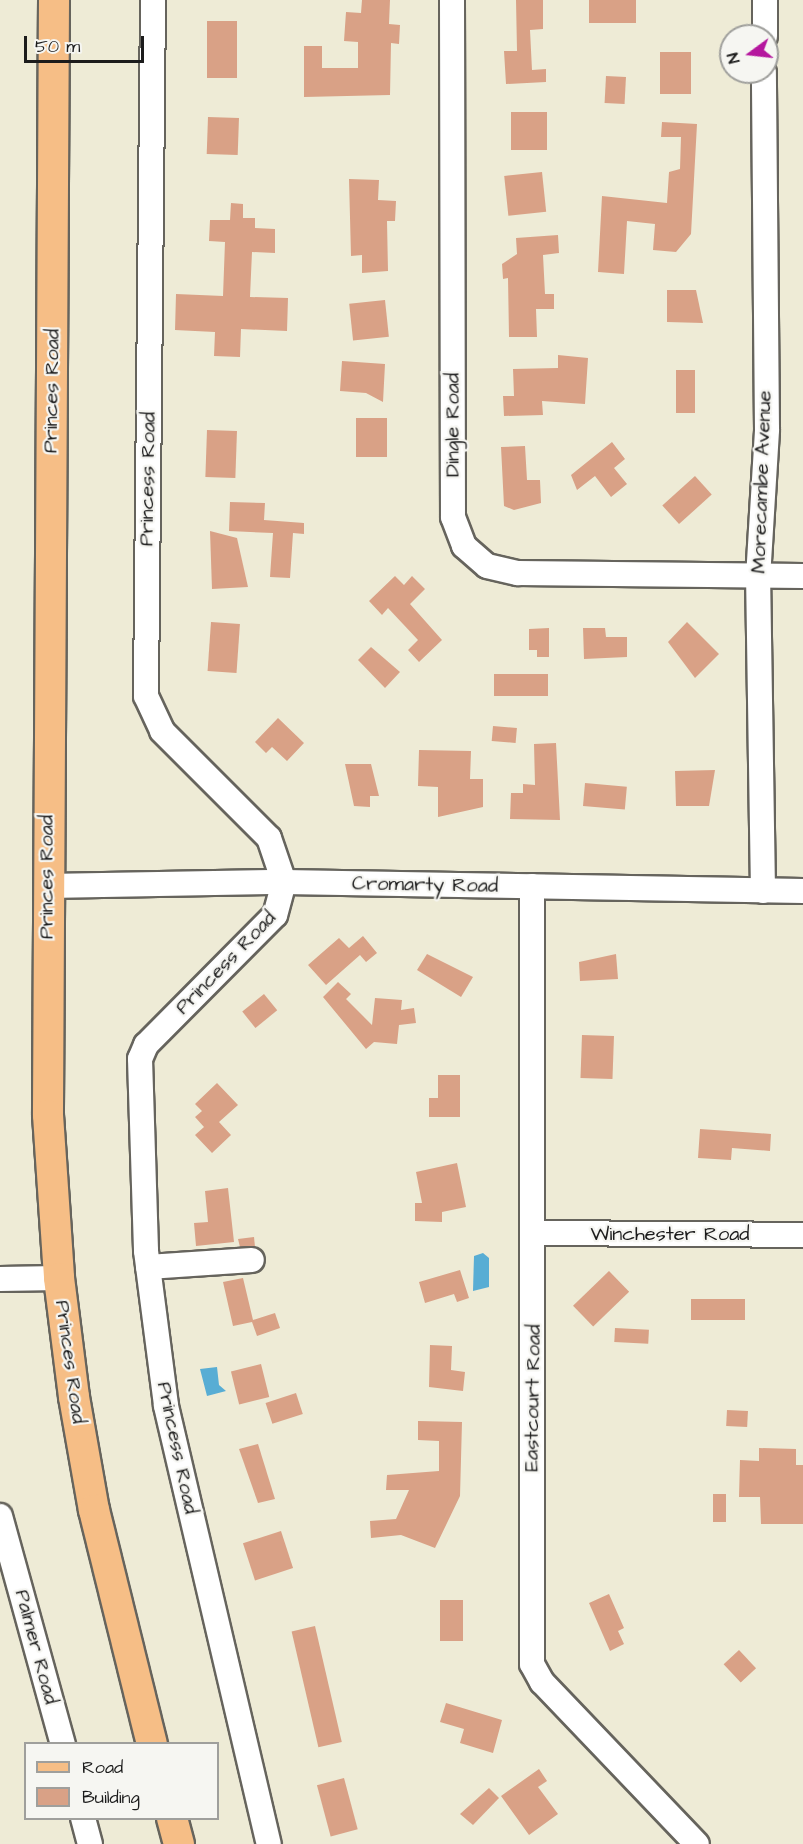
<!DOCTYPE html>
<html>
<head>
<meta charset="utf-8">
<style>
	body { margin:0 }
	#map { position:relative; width:803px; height:1844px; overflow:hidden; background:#eeebd6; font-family:"Architects Daughter",sans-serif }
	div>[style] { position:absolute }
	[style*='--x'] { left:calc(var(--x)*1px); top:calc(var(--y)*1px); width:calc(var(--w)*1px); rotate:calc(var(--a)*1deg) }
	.water>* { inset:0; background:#58add4 }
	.building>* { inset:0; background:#d9a186; transform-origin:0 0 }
	.roads { filter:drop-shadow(2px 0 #66645d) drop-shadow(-2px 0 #66645d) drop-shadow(0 2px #66645d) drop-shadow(0 -2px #66645d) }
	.minor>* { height:24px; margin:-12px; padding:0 12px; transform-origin:12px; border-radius:12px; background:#fff }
	.major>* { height:30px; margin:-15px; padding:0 15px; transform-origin:15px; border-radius:15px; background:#f6be86 }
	span { translate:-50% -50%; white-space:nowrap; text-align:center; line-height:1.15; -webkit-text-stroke:4.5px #f6f6f2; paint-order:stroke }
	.street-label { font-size:20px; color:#1c1c1c }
	.legend { position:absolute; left:24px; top:1742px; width:195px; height:78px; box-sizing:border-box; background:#f6f6f2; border:2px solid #9f9f9c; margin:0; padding:8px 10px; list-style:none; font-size:18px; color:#1c1c1c }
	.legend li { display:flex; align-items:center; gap:12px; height:30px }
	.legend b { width:30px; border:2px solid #9f9f9c }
	.north { position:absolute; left:719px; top:24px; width:60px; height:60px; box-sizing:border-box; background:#f6f6f2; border:2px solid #9f9f9c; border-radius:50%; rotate:255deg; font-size:16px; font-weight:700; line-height:24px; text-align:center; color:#1c1c1c }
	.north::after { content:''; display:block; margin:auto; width:21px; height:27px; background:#b5179e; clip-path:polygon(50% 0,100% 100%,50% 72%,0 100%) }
	.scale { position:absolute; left:24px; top:36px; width:120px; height:27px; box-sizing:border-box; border:3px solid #1c1c1c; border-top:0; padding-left:8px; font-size:18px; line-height:21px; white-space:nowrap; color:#1c1c1c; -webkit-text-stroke:4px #f6f6f2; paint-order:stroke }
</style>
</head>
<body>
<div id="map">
	<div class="water">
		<i style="clip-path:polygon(483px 1253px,489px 1258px,489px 1287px,473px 1291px,474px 1256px)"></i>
		<i style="clip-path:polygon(217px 1367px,219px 1385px,226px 1391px,207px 1396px,200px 1369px)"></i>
	</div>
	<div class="building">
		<i style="clip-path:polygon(362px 0,390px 0,389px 24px,400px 25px,399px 44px,391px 43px,390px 95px,304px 97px,304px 46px,322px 46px,322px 68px,358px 68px,358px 42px,344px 41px,346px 12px,361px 13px)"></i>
		<i style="clip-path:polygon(516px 0,543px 0,543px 29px,530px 30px,532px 70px,546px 69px,546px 82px,506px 84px,504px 51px,517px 51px)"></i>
		<i style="left:589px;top:0;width:47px;height:23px"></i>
		<i style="left:207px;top:21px;width:30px;height:57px"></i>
		<i style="left:660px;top:52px;width:31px;height:42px"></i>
		<i style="left:606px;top:76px;width:20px;height:27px;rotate:3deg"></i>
		<i style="left:511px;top:112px;width:36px;height:38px"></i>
		<i style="left:208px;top:117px;width:31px;height:37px;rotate:2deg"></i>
		<i style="clip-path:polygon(662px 122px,697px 124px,691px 234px,676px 252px,653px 250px,655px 224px,627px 221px,624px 274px,598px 272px,602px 196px,667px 203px,669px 172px,680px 169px,681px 137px,661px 137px)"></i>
		<i style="left:542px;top:172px;width:40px;height:38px;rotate:84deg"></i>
		<i style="clip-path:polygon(349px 179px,379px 180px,378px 200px,396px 201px,395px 221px,387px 221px,388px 271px,362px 273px,362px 255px,351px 256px)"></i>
		<i style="clip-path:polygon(231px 203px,243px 204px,243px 218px,255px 218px,255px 228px,275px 229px,275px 253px,252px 252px,250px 297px,288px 298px,287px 331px,241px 329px,240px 357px,214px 356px,215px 332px,175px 330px,176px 294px,223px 296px,225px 242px,209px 241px,210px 220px,230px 220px)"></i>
		<i style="clip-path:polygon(558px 235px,559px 253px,543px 255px,545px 294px,554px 294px,554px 309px,536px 309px,537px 337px,509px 337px,508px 278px,503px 279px,502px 264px,517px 254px,516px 238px)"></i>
		<i style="clip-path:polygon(667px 290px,696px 290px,703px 323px,667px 322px)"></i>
		<i style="left:385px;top:300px;width:37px;height:36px;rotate:84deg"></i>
		<i style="clip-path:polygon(558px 355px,588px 358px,585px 404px,542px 401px,543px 415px,504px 416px,503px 396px,514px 396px,513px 369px,558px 368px)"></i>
		<i style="clip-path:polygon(342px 361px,385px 364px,383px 402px,366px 393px,340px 391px)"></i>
		<i style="left:676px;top:370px;width:19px;height:43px"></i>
		<i style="left:356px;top:418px;width:31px;height:39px"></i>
		<i style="left:207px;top:430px;width:30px;height:47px;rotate:2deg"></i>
		<i style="clip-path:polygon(612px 442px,625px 459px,614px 468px,627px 484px,611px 497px,595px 476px,577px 490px,571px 475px)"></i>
		<i style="clip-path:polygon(525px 446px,527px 480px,540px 480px,541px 503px,514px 510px,504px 506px,501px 447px)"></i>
		<i style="left:695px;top:476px;width:25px;height:44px;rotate:48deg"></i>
		<i style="clip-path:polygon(230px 502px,265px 503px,264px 520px,304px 523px,304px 534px,293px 533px,290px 578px,270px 577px,273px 533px,229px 531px)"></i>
		<i style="clip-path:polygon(210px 531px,237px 538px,248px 587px,212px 589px)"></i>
		<i style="clip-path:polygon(395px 576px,404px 585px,412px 576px,425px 589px,410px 604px,442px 640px,419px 662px,408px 650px,418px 640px,388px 608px,382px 615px,369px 601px)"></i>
		<i style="left:211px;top:622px;width:29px;height:49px;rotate:4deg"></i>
		<i style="clip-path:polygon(687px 622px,719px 654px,695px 678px,668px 642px)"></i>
		<i style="clip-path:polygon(549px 628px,549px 657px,537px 657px,537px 650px,529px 650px,529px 629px)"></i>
		<i style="clip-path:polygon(583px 628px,605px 628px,606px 637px,627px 637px,627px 657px,584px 659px)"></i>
		<i style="clip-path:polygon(371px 647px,400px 672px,385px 688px,358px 660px)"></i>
		<i style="left:494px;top:674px;width:54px;height:22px"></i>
		<i style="clip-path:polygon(278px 718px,304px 743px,287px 761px,272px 747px,266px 753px,255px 742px)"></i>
		<i style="left:493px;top:726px;width:24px;height:15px;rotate:5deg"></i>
		<i style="clip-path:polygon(556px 743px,560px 820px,510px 819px,511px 793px,523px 793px,523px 784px,535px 785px,534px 744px)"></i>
		<i style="clip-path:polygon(419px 750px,471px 751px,470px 779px,483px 779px,483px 807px,438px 817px,438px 787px,418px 786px)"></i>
		<i style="clip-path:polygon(345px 764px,371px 764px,379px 796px,370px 796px,370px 807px,354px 806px)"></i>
		<i style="clip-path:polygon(715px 770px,709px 806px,676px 806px,675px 771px)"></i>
		<i style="left:585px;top:783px;width:42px;height:23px;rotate:5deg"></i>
		<i style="clip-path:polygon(363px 936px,377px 953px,366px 962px,360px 955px,326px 985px,308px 965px,339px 938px,349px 948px)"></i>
		<i style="clip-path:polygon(427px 954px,473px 977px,461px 997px,417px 970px)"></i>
		<i style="clip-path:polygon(616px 954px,618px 979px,580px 981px,579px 962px)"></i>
		<i style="clip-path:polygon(338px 982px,351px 994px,346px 999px,372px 1025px,375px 998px,402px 1000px,401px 1010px,414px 1008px,416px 1023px,399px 1025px,397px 1044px,374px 1042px,366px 1049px,323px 997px)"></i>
		<i style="left:264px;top:994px;width:21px;height:28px;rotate:51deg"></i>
		<i style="left:582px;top:1035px;width:32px;height:43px;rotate:2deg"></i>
		<i style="clip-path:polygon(438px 1075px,460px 1075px,460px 1117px,429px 1117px,429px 1098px,438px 1098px)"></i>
		<i style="clip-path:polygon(217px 1083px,238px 1105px,219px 1122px,231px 1135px,212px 1153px,195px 1135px,204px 1127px,195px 1117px,202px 1111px,195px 1104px)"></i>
		<i style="clip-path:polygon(700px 1129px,771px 1134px,770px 1151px,732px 1148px,731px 1160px,698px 1158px)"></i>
		<i style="clip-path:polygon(457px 1163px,466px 1207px,442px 1212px,442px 1222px,415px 1221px,415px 1203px,422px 1203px,416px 1172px)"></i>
		<i style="clip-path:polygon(228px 1188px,234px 1242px,196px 1246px,194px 1223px,208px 1222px,205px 1191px)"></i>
		<i style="clip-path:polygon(254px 1237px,255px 1247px,240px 1247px,238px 1239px)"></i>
		<i style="clip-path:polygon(460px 1270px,469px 1298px,457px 1302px,454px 1294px,425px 1303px,419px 1282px)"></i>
		<i style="left:609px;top:1271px;width:29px;height:50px;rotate:46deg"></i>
		<i style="clip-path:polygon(243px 1278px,253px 1320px,275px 1313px,280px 1328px,257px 1336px,252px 1322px,233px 1326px,223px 1282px)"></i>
		<i style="left:691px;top:1299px;width:54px;height:21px"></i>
		<i style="left:615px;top:1328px;width:34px;height:14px;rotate:3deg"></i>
		<i style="clip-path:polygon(430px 1345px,452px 1346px,451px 1370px,465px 1372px,463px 1391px,429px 1387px)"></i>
		<i style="left:261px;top:1364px;width:34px;height:31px;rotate:76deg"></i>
		<i style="left:296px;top:1393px;width:22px;height:32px;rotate:72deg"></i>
		<i style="left:727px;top:1410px;width:21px;height:16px;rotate:3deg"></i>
		<i style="clip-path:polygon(418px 1421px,462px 1422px,460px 1496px,435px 1548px,401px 1535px,371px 1538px,370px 1521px,396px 1519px,409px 1490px,386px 1490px,387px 1475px,439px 1471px,439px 1441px,418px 1440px)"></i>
		<i style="clip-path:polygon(258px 1444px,275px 1499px,258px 1503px,239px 1449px)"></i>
		<i style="clip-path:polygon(759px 1448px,796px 1449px,796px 1465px,803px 1465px,803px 1524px,761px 1524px,760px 1497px,739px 1497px,740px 1460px,759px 1461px)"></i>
		<i style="left:713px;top:1494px;width:13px;height:28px"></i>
		<i style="left:281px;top:1531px;width:39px;height:40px;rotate:72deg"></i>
		<i style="clip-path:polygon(609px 1594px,624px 1628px,618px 1631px,624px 1644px,610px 1651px,589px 1603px)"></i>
		<i style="left:463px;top:1600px;width:41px;height:23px;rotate:90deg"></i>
		<i style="left:315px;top:1626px;width:119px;height:24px;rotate:77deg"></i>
		<i style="left:739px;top:1650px;width:25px;height:21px;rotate:47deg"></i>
		<i style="clip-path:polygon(446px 1703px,502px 1720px,493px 1753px,460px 1743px,464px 1729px,440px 1722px)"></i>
		<i style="clip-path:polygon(539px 1769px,547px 1781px,538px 1787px,558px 1814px,529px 1835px,501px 1796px)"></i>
		<i style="left:344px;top:1778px;width:53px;height:28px;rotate:75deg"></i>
		<i style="clip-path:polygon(489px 1788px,499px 1798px,473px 1825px,460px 1814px)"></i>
	</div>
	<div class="roads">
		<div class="minor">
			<i style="--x:153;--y:0;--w:696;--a:90.58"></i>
			<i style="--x:146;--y:696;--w:38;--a:65"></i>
			<i style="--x:162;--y:731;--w:151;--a:45"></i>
			<i style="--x:269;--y:838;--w:46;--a:71.2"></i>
			<i style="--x:284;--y:882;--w:34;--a:105"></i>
			<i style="--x:275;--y:915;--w:183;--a:134.8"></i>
			<i style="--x:146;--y:1045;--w:15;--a:113"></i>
			<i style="--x:140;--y:1059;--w:192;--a:88.2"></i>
			<i style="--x:146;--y:1251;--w:156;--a:82.6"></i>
			<i style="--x:166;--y:1406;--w:450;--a:76.8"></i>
			<i style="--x:452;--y:0;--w:517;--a:89.89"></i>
			<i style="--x:453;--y:517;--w:31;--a:69"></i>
			<i style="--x:464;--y:546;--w:30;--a:41"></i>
			<i style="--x:487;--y:566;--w:32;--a:13"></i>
			<i style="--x:518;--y:573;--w:285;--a:0.6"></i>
			<i style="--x:765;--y:36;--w:36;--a:-90"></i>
			<i style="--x:47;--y:886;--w:237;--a:-1"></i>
			<i style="--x:284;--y:882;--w:519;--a:0.99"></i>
			<i style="--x:532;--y:886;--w:778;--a:90"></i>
			<i style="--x:532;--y:1664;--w:21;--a:61"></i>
			<i style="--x:542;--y:1682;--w:224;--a:46.3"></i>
			<i style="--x:763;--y:891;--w:313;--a:-90.9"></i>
			<i style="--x:758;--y:578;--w:149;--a:-86.5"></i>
			<i style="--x:767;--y:429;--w:357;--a:-90.5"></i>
			<i style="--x:536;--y:1233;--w:267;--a:0.4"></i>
			<i style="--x:148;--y:1267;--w:104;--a:-3.9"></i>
			<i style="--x:0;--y:1279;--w:59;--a:-1"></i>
			<i style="--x:0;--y:1516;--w:237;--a:74.6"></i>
			<i style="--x:83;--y:1818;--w:27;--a:75"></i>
		</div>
		<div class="major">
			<i style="--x:54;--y:0;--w:1115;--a:90.31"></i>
			<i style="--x:48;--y:1115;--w:163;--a:86.1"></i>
			<i style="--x:59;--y:1278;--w:120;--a:82.8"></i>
			<i style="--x:74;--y:1397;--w:115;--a:80"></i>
			<i style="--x:94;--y:1510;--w:241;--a:76.1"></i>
			<i style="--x:172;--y:1818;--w:27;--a:75"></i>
		</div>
	</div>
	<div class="street-label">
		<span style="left:52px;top:391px;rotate:-89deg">Princes Road</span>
		<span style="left:453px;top:425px;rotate:-90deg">Dingle Road</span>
		<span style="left:148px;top:479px;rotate:-89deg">Princess Road</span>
		<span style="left:762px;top:482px;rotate:-88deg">Morecambe Avenue</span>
		<span style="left:47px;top:877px;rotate:-90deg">Princes Road</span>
		<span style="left:425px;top:885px;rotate:1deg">Cromarty Road</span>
		<span style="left:226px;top:963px;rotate:-46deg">Princess Road</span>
		<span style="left:670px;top:1234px">Winchester Road</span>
		<span style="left:70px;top:1362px;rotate:82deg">Princes Road</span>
		<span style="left:533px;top:1398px;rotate:-89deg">Eastcourt Road</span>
		<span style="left:177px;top:1448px;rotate:78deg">Princess Road</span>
		<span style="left:36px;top:1647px;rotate:75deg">Palmer Road</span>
	</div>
	<ul class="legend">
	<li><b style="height:8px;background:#f6be86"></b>Road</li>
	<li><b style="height:16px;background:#d9a186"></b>Building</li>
	</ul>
	<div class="north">N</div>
	<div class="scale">50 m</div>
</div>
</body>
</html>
